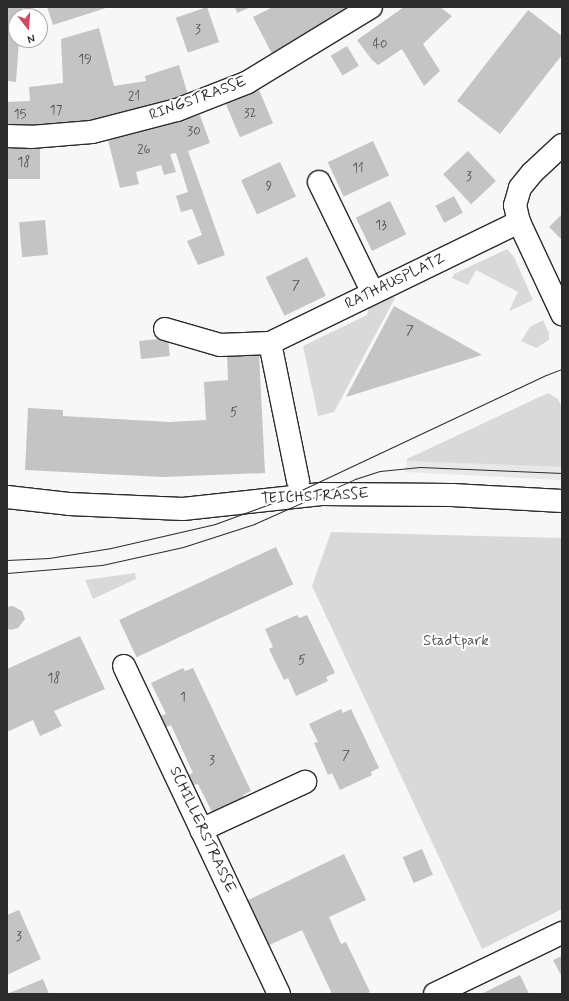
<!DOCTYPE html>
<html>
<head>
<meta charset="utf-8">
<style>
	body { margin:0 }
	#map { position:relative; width:569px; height:1001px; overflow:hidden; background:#f7f7f7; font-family:Mynerve,sans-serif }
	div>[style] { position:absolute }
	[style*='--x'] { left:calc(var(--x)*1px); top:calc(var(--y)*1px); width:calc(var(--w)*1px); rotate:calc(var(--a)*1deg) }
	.built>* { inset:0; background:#e8e8e8 }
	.green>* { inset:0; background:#d9d9d9 }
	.building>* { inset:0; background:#c4c4c4; transform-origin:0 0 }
	.roads { filter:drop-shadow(1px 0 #2b2b2b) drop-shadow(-1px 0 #2b2b2b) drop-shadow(0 1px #2b2b2b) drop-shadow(0 -1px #2b2b2b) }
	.minor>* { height:22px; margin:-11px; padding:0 11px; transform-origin:11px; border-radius:11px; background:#fff }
	.tram>* { height:1px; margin:-0.5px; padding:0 0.5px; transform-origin:0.5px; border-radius:0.5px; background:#2b2b2b }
	span { translate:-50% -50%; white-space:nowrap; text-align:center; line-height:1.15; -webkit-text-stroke:4px #fff; paint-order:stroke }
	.number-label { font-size:13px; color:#515151 }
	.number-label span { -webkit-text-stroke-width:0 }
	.street-label { font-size:15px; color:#2b2b2b }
	.park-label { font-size:15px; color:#565656 }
	.frame { position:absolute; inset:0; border:8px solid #2b2b2b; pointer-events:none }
	.north { position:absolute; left:8px; top:8px; width:40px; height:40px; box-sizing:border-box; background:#fff; border:1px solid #aaa; border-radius:50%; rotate:163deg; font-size:11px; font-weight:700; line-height:16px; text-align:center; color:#2b2b2b }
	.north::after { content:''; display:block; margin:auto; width:14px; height:18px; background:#d1495b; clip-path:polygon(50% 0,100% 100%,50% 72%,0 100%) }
</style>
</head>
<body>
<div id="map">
	<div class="built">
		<i style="clip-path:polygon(407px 461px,562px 467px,562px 480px,405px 472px)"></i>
	</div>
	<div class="green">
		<i style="clip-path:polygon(507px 249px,514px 257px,533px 300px,509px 311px,518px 292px,476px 270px,468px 285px,452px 278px,454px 274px)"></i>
		<i style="clip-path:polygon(387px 294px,395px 298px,334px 412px,318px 416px,303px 346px,367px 315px,370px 303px)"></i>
		<i style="clip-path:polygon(543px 320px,549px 333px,549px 340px,536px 348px,521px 341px,530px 327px)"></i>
		<i style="clip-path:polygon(548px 393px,558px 399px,562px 408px,562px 467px,407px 461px,407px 459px)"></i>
		<i style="clip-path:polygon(331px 532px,562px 538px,562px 909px,482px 949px,312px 586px)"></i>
		<i style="clip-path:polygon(135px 573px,136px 579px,93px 599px,85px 580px)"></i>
	</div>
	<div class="building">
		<i style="clip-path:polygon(7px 7px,22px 7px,22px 16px,16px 16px,16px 40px,19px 40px,16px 82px,8px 81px,8px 83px)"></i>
		<i style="clip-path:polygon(47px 7px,109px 7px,53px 25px)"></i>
		<i style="left:207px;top:7px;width:37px;height:33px;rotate:71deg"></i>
		<i style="clip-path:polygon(235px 7px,251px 7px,237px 13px)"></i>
		<i style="clip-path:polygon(273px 7px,344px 7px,347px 13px,272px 54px,253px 17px)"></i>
		<i style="clip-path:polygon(404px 7px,440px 7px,452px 16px,423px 44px,440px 71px,424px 86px,402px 49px,378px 65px,372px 60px,357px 40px)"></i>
		<i style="clip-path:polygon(528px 10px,562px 36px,562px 55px,500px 134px,457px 101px)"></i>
		<i style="clip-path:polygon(99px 28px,114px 86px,146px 81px,145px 76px,179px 65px,189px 98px,82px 122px,7px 128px,7px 102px,30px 101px,29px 87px,63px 83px,61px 39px)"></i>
		<i style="left:347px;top:46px;width:23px;height:19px;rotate:59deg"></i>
		<i style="left:259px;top:90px;width:36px;height:36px;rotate:67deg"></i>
		<i style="clip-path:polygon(200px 115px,210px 143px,188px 151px,225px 255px,198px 265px,187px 241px,202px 235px,192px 209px,181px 212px,176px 196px,188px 192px,176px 153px,170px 154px,176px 172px,164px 175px,161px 165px,136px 172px,139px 184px,120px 188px,108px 140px)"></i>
		<i style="left:373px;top:141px;width:38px;height:50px;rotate:65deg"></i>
		<i style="left:7px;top:147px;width:33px;height:32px"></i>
		<i style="left:468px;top:151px;width:41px;height:34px;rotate:47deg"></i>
		<i style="left:280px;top:162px;width:38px;height:43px;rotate:65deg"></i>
		<i style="left:454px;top:196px;width:19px;height:21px;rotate:62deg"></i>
		<i style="left:390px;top:201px;width:37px;height:38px;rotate:64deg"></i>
		<i style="clip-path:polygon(562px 214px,562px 240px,549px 227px)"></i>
		<i style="left:45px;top:220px;width:35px;height:26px;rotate:85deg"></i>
		<i style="left:307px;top:257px;width:43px;height:46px;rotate:64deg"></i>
		<i style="clip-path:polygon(394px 306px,482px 355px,346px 397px)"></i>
		<i style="left:168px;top:338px;width:18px;height:29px;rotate:84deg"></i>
		<i style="clip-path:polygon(259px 354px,265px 473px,163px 477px,25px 470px,28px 408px,63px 410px,63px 416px,169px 422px,206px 420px,204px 382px,228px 380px,227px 356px)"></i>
		<i style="left:276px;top:547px;width:41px;height:173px;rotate:65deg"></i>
		<i style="clip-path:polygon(13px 606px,22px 611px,25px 619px,18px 628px,10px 630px,7px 628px,7px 607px)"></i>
		<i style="clip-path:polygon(297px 615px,299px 618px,307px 615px,335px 673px,326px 677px,328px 681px,296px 696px,288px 678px,284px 680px,269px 649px,273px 647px,265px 629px)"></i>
		<i style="clip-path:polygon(80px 636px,105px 689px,54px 711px,62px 726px,40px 736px,33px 720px,7px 732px,7px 669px)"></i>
		<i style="clip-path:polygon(183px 668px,185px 671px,193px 668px,251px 791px,243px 795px,244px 799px,213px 814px,198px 784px,194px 785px,189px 775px,193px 773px,171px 725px,166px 727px,161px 716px,166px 714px,151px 683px)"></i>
		<i style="clip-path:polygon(341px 709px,343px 713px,351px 709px,379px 768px,371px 772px,372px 775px,340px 790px,332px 773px,328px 775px,314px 743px,318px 742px,309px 724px)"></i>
		<i style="left:422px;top:849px;width:28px;height:21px;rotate:67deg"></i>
		<i style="clip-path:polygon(344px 854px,366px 900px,329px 917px,341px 944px,346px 942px,370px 992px,366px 994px,332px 994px,302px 930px,267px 946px,246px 901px)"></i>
		<i style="clip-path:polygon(19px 910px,41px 959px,7px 975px,7px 915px)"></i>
		<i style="clip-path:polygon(562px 956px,562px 977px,553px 960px)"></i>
		<i style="clip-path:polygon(520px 975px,529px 994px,481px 994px)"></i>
		<i style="clip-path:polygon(43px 979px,49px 994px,7px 994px)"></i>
	</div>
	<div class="roads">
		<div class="minor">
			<i style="--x:7;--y:136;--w:24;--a:2"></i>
			<i style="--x:31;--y:137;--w:61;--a:-4.7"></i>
			<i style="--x:92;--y:132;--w:88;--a:-14.5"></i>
			<i style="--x:177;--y:110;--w:76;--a:-21.5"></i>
			<i style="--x:248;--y:82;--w:144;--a:-31.4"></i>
			<i style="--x:562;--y:145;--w:41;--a:137"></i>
			<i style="--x:532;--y:173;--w:19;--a:129"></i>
			<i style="--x:520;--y:188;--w:18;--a:106"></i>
			<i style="--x:515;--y:205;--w:17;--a:77"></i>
			<i style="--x:519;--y:222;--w:102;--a:64.9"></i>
			<i style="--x:319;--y:182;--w:123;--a:64.1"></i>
			<i style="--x:165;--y:329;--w:57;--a:16.2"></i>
			<i style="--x:220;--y:345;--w:50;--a:-2.3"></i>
			<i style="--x:270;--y:343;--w:277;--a:-25.9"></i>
			<i style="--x:270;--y:343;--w:141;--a:78.5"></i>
			<i style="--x:7;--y:497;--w:62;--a:6.4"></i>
			<i style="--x:69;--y:504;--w:114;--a:2.5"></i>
			<i style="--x:183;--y:509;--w:139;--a:-6.2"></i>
			<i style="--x:321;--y:494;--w:131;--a:0.4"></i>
			<i style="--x:452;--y:495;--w:110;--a:3.1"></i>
			<i style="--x:124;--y:666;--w:363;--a:64.7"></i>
			<i style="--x:201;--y:830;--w:115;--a:-24.8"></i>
			<i style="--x:435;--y:994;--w:141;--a:-25.7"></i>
		</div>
	</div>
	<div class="tram">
		<i style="--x:7;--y:560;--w:42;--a:-2.7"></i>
		<i style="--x:49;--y:558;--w:63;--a:-9.2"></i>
		<i style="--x:111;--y:548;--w:107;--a:-13"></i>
		<i style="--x:215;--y:524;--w:67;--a:-20.1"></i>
		<i style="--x:278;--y:501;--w:296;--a:-25.2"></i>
		<i style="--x:546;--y:375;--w:17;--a:-21"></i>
		<i style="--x:7;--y:573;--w:95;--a:-4.8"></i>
		<i style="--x:102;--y:565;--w:83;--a:-12.5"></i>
		<i style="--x:183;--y:547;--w:75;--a:-17.9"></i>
		<i style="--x:254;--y:524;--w:111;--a:-24"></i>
		<i style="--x:355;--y:479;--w:26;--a:-18"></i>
		<i style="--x:380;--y:471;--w:40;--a:-5.7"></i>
		<i style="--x:420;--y:467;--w:142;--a:2.4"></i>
	</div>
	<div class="number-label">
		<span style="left:198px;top:30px">3</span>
		<span style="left:380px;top:45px">40</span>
		<span style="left:85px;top:60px">19</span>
		<span style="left:134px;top:97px">21</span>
		<span style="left:56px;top:111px">17</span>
		<span style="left:250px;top:114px">32</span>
		<span style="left:20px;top:115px">15</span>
		<span style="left:194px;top:132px">30</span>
		<span style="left:144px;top:150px">26</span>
		<span style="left:24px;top:163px">18</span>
		<span style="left:358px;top:169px">11</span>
		<span style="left:469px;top:177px">3</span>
		<span style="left:269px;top:187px">9</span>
		<span style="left:381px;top:226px">13</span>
		<span style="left:296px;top:286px">7</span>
		<span style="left:410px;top:331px">7</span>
		<span style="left:234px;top:413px">5</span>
		<span style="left:302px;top:661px">5</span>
		<span style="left:54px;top:679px">18</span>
		<span style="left:183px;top:698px">1</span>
		<span style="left:346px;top:756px">7</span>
		<span style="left:212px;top:761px">3</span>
		<span style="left:19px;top:937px">3</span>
	</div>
	<div class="street-label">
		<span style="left:198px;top:99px;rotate:-20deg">RINGSTRASSE</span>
		<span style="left:395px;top:282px;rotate:-26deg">RATHAUSPLATZ</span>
		<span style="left:315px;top:497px;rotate:-3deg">TEICHSTRASSE</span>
		<span style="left:202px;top:830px;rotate:65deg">SCHILLERSTRASSE</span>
	</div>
	<div class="park-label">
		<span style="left:456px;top:642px">Stadtpark</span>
	</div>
	<div class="frame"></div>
	<div class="north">N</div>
</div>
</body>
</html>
